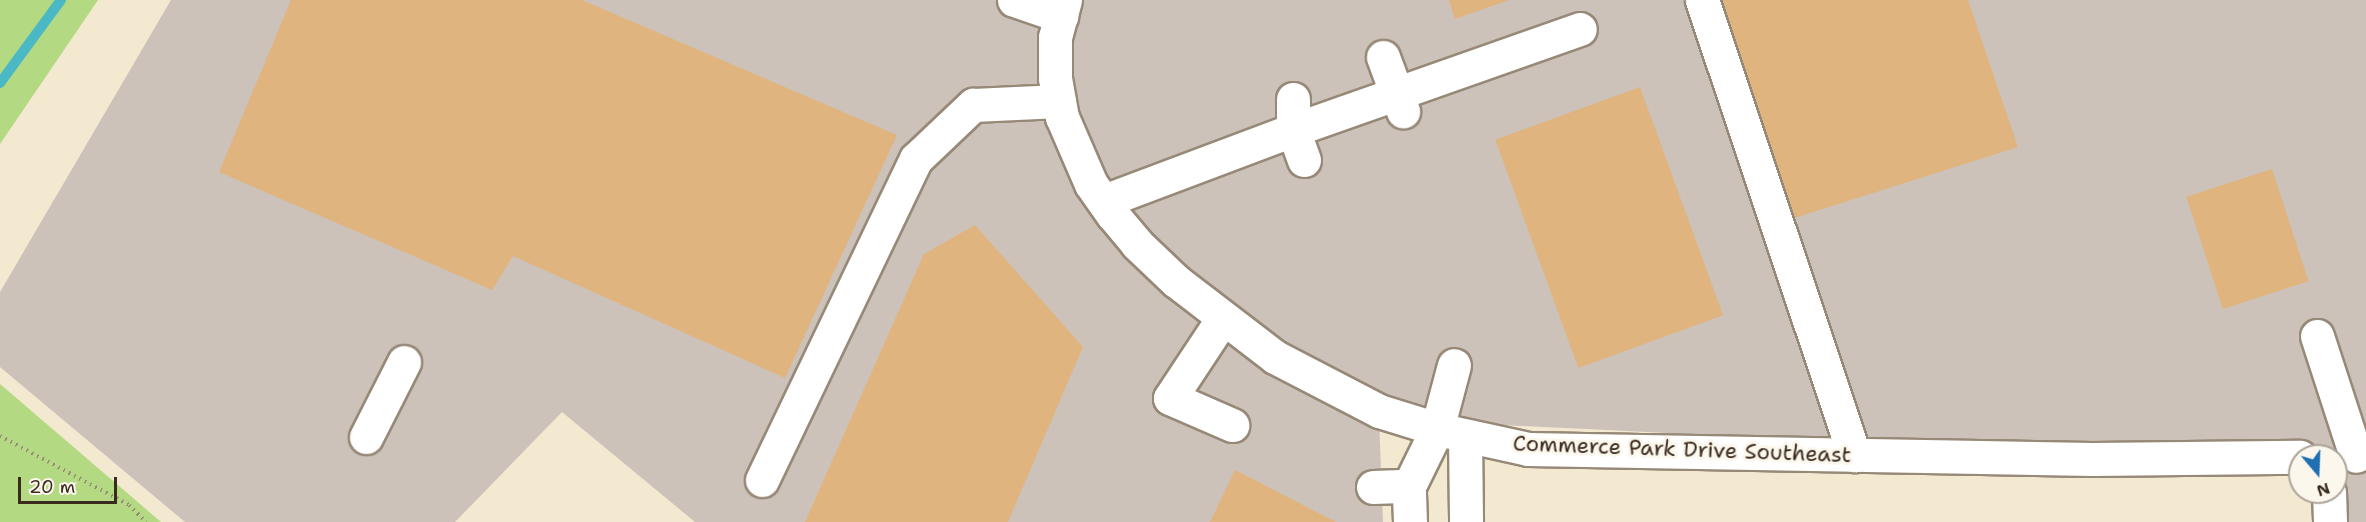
<!DOCTYPE html>
<html>
<head>
<meta charset="utf-8">
<style>
	body { margin:0 }
	#map { position:relative; width:2366px; height:522px; overflow:hidden; background:#f3e8d0; font-family:"Shantell Sans",sans-serif }
	div>[style] { position:absolute }
	[style*='--x'] { left:calc(var(--x)*1px); top:calc(var(--y)*1px); width:calc(var(--w)*1px); rotate:calc(var(--a)*1deg) }
	.industrial>* { inset:0; background:#ccc2b9 }
	.green>* { inset:0; background:#b3d982 }
	.stream>* { height:10px; margin:-5px; padding:0 5px; transform-origin:5px; border-radius:5px; background:#4bb8c5 }
	.building>* { inset:0; background:#e0b47e; transform-origin:0 0 }
	.path>* { height:4px; margin-top:-2px; transform-origin:0; background:repeating-linear-gradient(90deg,#978977 0 1.5px,transparent 0 6px) }
	.roads { filter:drop-shadow(2px 0 #978977) drop-shadow(-2px 0 #978977) drop-shadow(0 2px #978977) drop-shadow(0 -2px #978977) }
	.minor>* { height:33px; margin:-16.5px; padding:0 16.5px; transform-origin:16.5px; border-radius:16.5px; background:#fff }
	span { translate:-50% -50%; white-space:nowrap; text-align:center; line-height:1.15; -webkit-text-stroke:6px #fbf7ec; paint-order:stroke }
	.street-label { font-size:22px; color:#3b2a1e }
	.north { position:absolute; left:2288px; top:444px; width:60px; height:60px; box-sizing:border-box; background:#fbf7ec; border:2px solid #aea59a; border-radius:50%; rotate:161deg; font-size:16px; font-weight:700; line-height:24px; text-align:center; color:#3b2a1e }
	.north::after { content:''; display:block; margin:auto; width:21px; height:27px; background:#1f6fb2; clip-path:polygon(50% 0,100% 100%,50% 72%,0 100%) }
	.scale { position:absolute; left:18px; top:477px; width:99px; height:27px; box-sizing:border-box; border:3px solid #3b2a1e; border-top:0; padding-left:8px; font-size:18px; line-height:21px; white-space:nowrap; color:#3b2a1e; -webkit-text-stroke:4px #fbf7ec; paint-order:stroke }
</style>
</head>
<body>
<div id="map">
	<div class="industrial">
		<i style="clip-path:polygon(171px 0,2366px 0,2366px 522px,2313px 522px,2309px 492px,2336px 492px,2336px 456px,2300px 456px,2300px 464px,1379px 419px,1383px 522px,695px 522px,562px 412px,455px 522px,185px 522px,0 367px,0 292px)"></i>
	</div>
	<div class="green">
		<i style="clip-path:polygon(0 0,98px 0,0 144px)"></i>
		<i style="clip-path:polygon(0 384px,161px 522px,0 522px)"></i>
	</div>
	<div class="stream">
		<i style="--x:0;--y:83;--w:103;--a:-53.7"></i>
	</div>
	<div class="building">
		<i style="clip-path:polygon(291px 0,582px 0,897px 135px,785px 378px,513px 256px,492px 290px,219px 172px)"></i>
		<i style="clip-path:polygon(1449px 0,1509px 0,1455px 19px)"></i>
		<i style="clip-path:polygon(1711px 0,1968px 0,2018px 147px,1788px 220px)"></i>
		<i style="left:1640px;top:87px;width:243px;height:154px;rotate:70deg"></i>
		<i style="left:2272px;top:169px;width:118px;height:90px;rotate:72deg"></i>
		<i style="clip-path:polygon(975px 225px,1083px 347px,1008px 522px,805px 522px,924px 254px)"></i>
		<i style="clip-path:polygon(1235px 470px,1336px 522px,1210px 522px)"></i>
	</div>
	<div class="path">
		<i style="--x:0;--y:436;--w:146;--a:28.1"></i>
		<i style="--x:129;--y:505;--w:24;--a:45"></i>
	</div>
	<div class="roads">
		<div class="minor">
			<i style="--x:1014;--y:0;--w:50;--a:18.8"></i>
			<i style="--x:1065;--y:0;--w:38;--a:105"></i>
			<i style="--x:1055;--y:37;--w:41;--a:90"></i>
			<i style="--x:1055;--y:78;--w:40;--a:80"></i>
			<i style="--x:1062;--y:117;--w:73;--a:66.6"></i>
			<i style="--x:1091;--y:184;--w:38;--a:55"></i>
			<i style="--x:1113;--y:215;--w:38;--a:50"></i>
			<i style="--x:1137;--y:244;--w:54;--a:43.5"></i>
			<i style="--x:1176;--y:281;--w:125;--a:37.5"></i>
			<i style="--x:1275;--y:357;--w:117;--a:27.4"></i>
			<i style="--x:1379;--y:411;--w:61;--a:17.2"></i>
			<i style="--x:1437;--y:429;--w:93;--a:12.4"></i>
			<i style="--x:1528;--y:449;--w:564;--a:1.02"></i>
			<i style="--x:2092;--y:459;--w:208;--a:-0.6"></i>
			<i style="--x:1702;--y:0;--w:480;--a:71.5"></i>
			<i style="--x:1383;--y:57;--w:58;--a:69.7"></i>
			<i style="--x:1304;--y:160;--w:32;--a:-110"></i>
			<i style="--x:1293;--y:130;--w:304;--a:-19.4"></i>
			<i style="--x:1104;--y:201;--w:202;--a:-20.6"></i>
			<i style="--x:1293;--y:130;--w:31;--a:-90"></i>
			<i style="--x:1223;--y:318;--w:96;--a:123.5"></i>
			<i style="--x:1170;--y:398;--w:68;--a:23.5"></i>
			<i style="--x:2317;--y:336;--w:126;--a:72"></i>
			<i style="--x:1465;--y:436;--w:86;--a:89.3"></i>
			<i style="--x:366;--y:437;--w:84;--a:-63.1"></i>
			<i style="--x:762;--y:480;--w:356;--a:-64.4"></i>
			<i style="--x:916;--y:159;--w:79;--a:-43.5"></i>
			<i style="--x:973;--y:105;--w:86;--a:-2.7"></i>
			<i style="--x:1373;--y:487;--w:36;--a:-2"></i>
			<i style="--x:2329;--y:492;--w:30;--a:88"></i>
			<i style="--x:1410;--y:522;--w:36;--a:-92"></i>
			<i style="--x:1409;--y:486;--w:64;--a:-63.8"></i>
			<i style="--x:1437;--y:429;--w:66;--a:-75.1"></i>
		</div>
	</div>
	<div class="street-label">
		<span style="left:1682px;top:449px;rotate:2deg">Commerce Park Drive Southeast</span>
	</div>
	<div class="north">N</div>
	<div class="scale">20 m</div>
</div>
</body>
</html>
